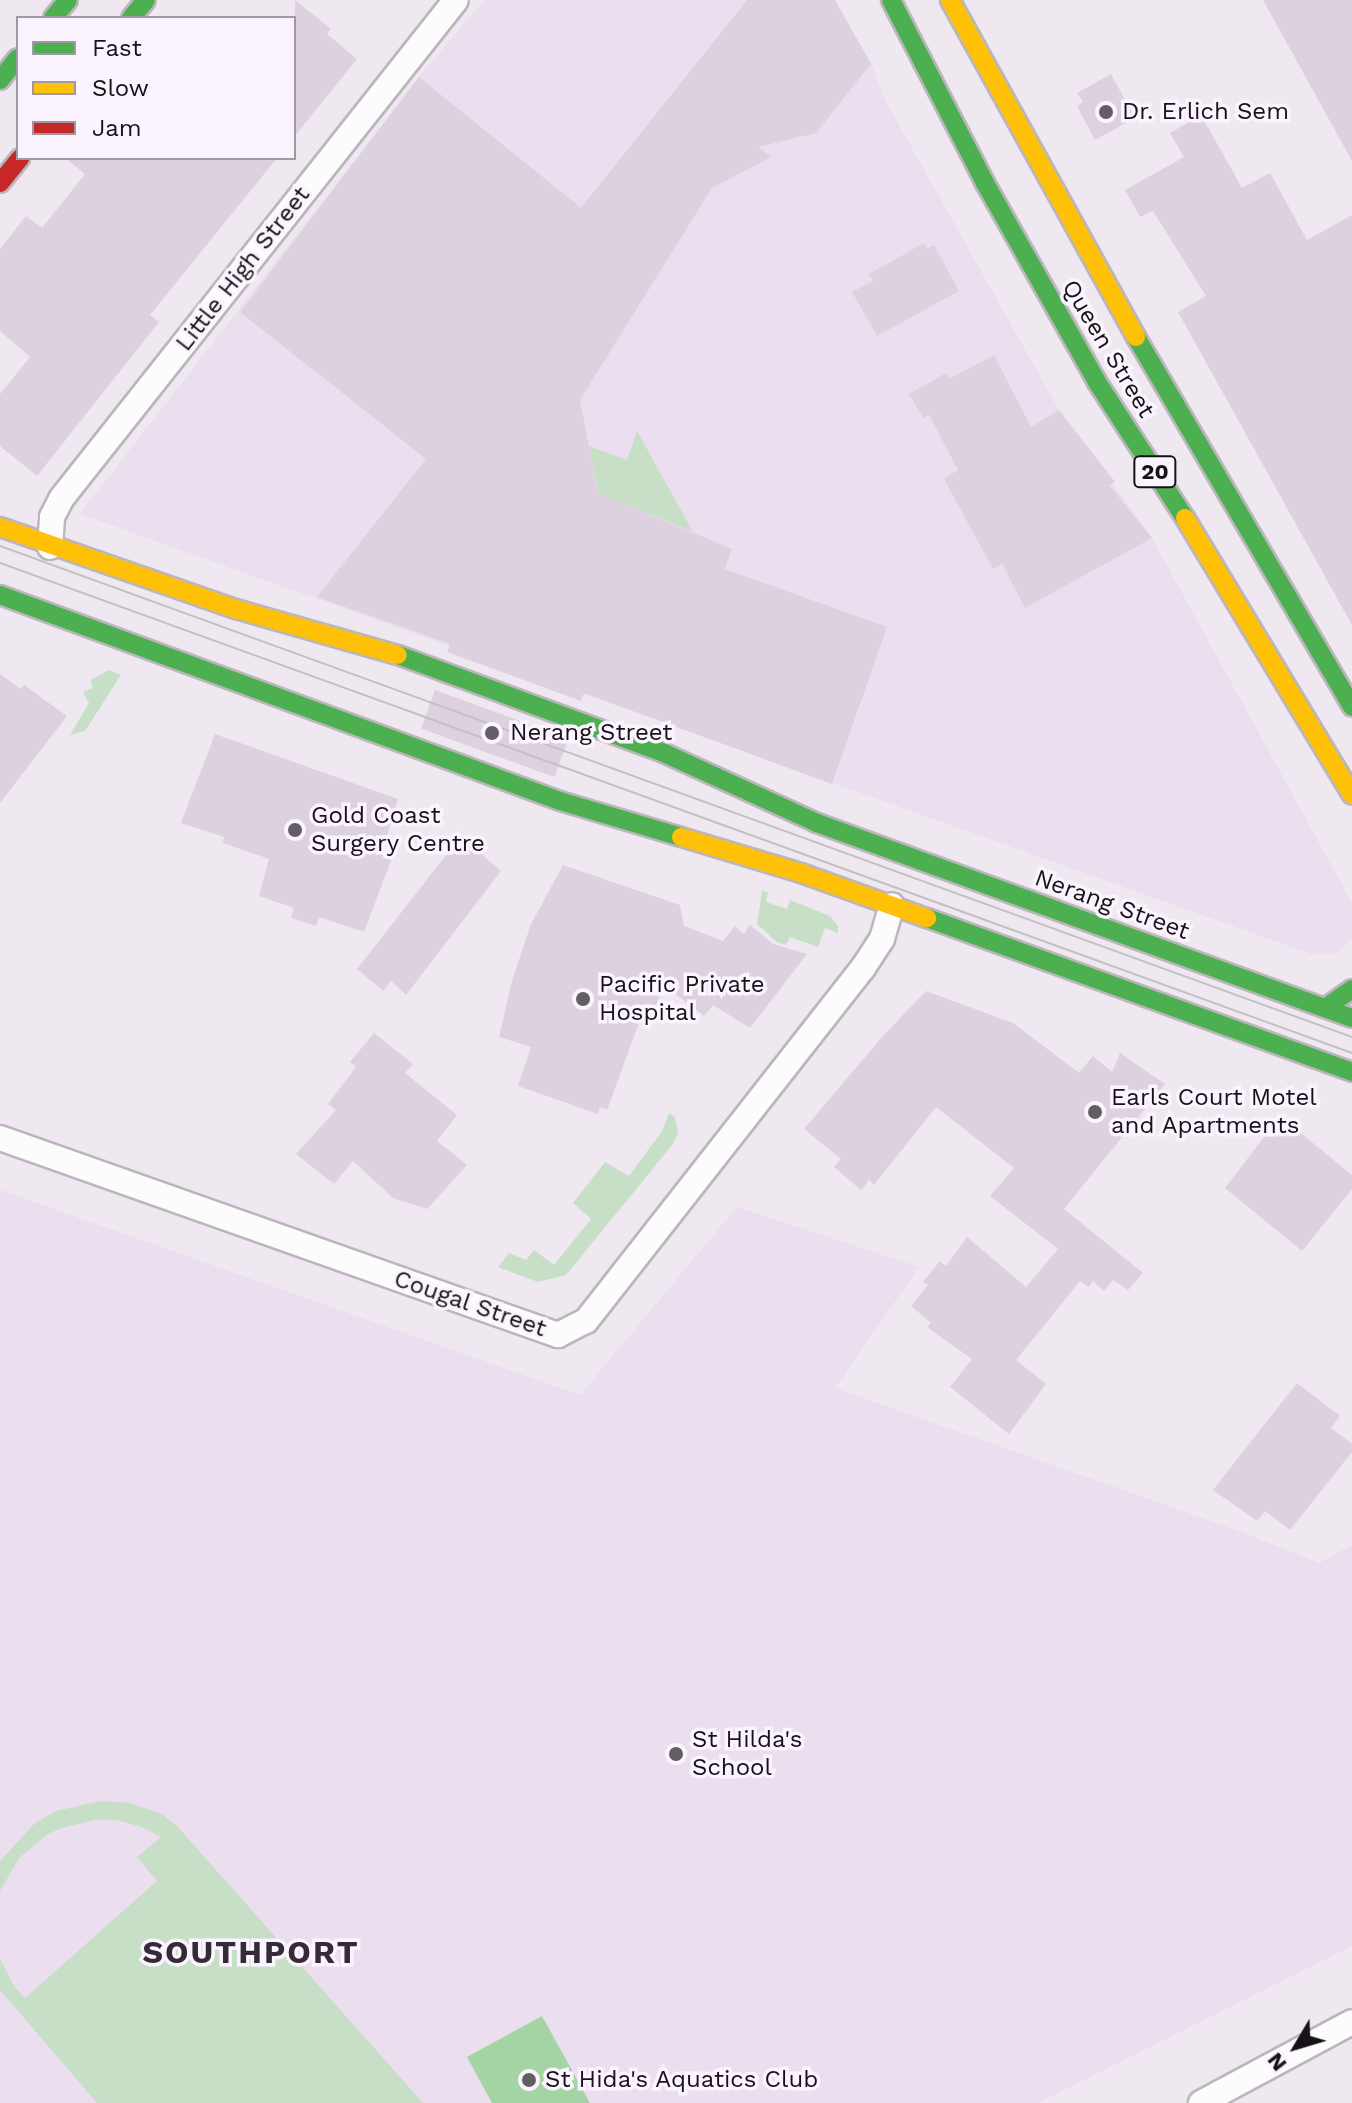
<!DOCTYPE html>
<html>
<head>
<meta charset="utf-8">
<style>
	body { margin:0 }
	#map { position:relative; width:1352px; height:2103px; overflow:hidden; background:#efe8f0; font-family:"Work Sans",sans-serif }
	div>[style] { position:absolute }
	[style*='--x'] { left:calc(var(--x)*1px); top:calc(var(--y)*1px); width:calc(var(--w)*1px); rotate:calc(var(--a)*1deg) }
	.built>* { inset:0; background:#ebdeee }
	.green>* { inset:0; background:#c7dfc7 }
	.water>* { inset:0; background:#a4d4a4 }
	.building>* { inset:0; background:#ddd1df; transform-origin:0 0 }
	.roads { filter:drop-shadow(2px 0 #bbb6bc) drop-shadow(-2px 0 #bbb6bc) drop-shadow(0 2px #bbb6bc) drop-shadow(0 -2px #bbb6bc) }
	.street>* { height:24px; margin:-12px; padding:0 12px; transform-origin:12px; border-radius:12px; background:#fdfcfd }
	.fast>* { height:18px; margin:-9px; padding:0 9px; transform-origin:9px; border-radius:9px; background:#4caf50 }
	.slow>* { height:18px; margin:-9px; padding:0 9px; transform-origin:9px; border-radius:9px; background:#ffc107 }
	.jam>* { height:18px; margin:-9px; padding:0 9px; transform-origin:9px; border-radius:9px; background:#c62828 }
	.tram>* { height:2px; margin:-1px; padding:0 1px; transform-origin:1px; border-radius:1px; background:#c2c0c2 }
	.dots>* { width:22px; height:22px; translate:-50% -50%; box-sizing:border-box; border:4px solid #fbf3fd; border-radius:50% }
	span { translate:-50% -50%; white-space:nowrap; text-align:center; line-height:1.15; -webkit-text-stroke:7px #fbf3fd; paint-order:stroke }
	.shield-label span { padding:2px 6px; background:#fbf3fd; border:2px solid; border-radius:6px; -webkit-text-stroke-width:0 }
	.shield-label { font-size:22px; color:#171218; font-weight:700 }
	.poi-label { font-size:24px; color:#171218 }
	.left { translate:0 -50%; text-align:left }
	.street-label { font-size:24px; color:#171218 }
	.district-label { font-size:32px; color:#352b37; font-weight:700; letter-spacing:2px }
	.legend { position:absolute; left:16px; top:16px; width:280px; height:144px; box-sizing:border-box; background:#fbf3fd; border:2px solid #a099a1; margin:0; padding:10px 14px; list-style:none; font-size:24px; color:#171218 }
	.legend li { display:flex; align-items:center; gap:16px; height:40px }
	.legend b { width:40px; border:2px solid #a099a1 }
	.north { position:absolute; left:1256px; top:2007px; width:80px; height:80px; -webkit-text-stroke:6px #fbf3fd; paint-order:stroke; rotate:232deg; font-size:22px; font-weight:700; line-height:32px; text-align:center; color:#171218 }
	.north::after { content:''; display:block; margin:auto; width:28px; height:36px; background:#171218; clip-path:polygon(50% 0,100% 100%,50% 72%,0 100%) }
</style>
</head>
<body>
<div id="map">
	<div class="built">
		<i style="clip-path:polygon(484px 0,835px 0,871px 64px,886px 102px,1059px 410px,1152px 538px,1352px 903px,1352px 939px,1335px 954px,1311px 954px,80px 514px,419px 77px)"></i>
		<i style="clip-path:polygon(0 1190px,580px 1395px,737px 1207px,919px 1267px,835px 1388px,1236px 1530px,1319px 1563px,1352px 1545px,1352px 1946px,1038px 2103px,0 2103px)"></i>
	</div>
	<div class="green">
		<i style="clip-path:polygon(637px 431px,693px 532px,628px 505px,603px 515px,589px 446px,627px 460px)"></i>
		<i style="clip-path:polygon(109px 670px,121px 675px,85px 731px,70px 735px,89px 703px,83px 692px,93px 688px,90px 680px)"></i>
		<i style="clip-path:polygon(762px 891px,768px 892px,766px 902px,787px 909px,790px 900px,830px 916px,838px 926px,838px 933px,825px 928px,818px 947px,790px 937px,786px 945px,777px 942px,757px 924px)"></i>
		<i style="clip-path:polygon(669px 1113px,675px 1117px,678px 1133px,673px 1144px,566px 1275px,538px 1282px,498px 1267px,509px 1253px,526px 1260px,534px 1250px,554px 1265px,591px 1219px,573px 1203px,605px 1162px,629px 1176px,662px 1131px)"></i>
		<i style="clip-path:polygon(101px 1801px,130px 1803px,162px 1814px,177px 1826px,423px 2103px,97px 2103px,0 1990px,0 1959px,14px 1986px,25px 1998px,157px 1881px,137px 1857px,161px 1837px,142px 1827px,116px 1820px,95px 1820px,61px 1828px,48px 1834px,19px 1858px,0 1891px,0 1861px,35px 1823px,56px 1811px)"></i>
	</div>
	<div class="water">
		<i style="clip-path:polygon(542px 2016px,590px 2103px,492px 2103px,467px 2057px)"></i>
	</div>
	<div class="building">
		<i style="clip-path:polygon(295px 0,331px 29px,327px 34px,357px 59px,294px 137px)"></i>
		<i style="clip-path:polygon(747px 0,835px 0,871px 64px,816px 133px,758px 147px,771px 157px,712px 188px,580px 400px,598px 493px,732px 549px,725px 569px,887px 627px,832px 784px,584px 693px,581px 701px,447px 652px,450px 644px,317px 597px,426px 459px,240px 312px,419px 77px,581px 208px)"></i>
		<i style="clip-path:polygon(1263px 0,1352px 0,1352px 161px)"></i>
		<i style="clip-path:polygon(1111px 74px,1135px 118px,1095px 140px,1077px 106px,1083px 102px,1077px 93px)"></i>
		<i style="clip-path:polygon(1201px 115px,1242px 188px,1270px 173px,1307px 240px,1352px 215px,1352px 625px,1178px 312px,1206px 296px,1153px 211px,1140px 217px,1125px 190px,1184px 157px,1170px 133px)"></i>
		<i style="clip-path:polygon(65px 158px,277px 158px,150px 315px,159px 322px,37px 476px,0 446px,0 394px,30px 357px,0 331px,0 249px,26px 216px,42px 228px,85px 174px)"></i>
		<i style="clip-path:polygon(924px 243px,927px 249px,934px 245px,959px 291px,877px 336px,852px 292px,873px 281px,869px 274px)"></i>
		<i style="clip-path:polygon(994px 355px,1031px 427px,1059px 410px,1115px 482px,1109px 485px,1152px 538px,1025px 608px,1002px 564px,993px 569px,944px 479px,958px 470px,929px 415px,923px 418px,909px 394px,946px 373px,949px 379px)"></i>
		<i style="clip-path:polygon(0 674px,21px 689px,24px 685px,67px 716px,0 803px)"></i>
		<i style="left:435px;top:690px;width:142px;height:41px;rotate:20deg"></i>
		<i style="clip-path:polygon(215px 734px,398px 799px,383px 849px,394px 853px,364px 932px,319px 917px,316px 926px,291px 918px,294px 908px,259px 896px,269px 859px,223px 843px,224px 837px,181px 823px)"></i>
		<i style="clip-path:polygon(461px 836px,501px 871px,406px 995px,391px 981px,383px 991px,357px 969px)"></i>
		<i style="clip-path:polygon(563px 865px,680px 905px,684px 926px,723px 941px,735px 926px,744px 934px,750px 925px,773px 944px,807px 954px,750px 1028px,713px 1005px,704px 1016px,664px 985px,653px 1014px,643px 1012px,607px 1110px,600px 1107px,598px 1114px,518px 1086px,531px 1047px,499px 1037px,512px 981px,531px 924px)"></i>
		<i style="clip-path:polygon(926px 991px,1013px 1023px,1079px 1073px,1093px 1056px,1112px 1072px,1120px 1053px,1165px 1084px,1064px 1209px,1143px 1273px,1128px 1290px,1113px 1280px,1104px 1291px,1093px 1281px,1089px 1287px,1080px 1281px,1016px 1360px,1046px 1384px,1009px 1434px,950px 1387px,972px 1359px,927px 1327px,931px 1323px,911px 1306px,928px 1285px,923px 1282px,940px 1261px,946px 1266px,967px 1237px,1026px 1287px,1058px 1249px,990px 1196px,1014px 1168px,936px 1107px,874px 1185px,869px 1180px,861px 1190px,834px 1167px,841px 1159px,804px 1129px,882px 1037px)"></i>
		<i style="clip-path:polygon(374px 1033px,413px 1064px,405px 1073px,457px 1115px,437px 1141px,467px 1165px,427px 1209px,393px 1198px,353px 1161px,334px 1184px,296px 1154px,336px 1110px,328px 1104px,356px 1067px,350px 1062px)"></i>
		<i style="clip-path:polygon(1280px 1116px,1352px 1175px,1352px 1189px,1302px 1251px,1225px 1188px)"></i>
		<i style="clip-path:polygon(1297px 1383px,1340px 1416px,1331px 1428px,1352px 1444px,1352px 1452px,1290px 1530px,1265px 1511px,1257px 1521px,1213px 1490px)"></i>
	</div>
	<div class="roads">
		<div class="street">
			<i style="--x:50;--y:547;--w:30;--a:-86"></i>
			<i style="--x:52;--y:517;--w:20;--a:-63"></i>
			<i style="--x:61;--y:499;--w:636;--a:-51.64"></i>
			<i style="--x:0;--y:1138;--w:592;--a:19.45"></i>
			<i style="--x:558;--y:1335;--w:31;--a:-27"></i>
			<i style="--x:586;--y:1321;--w:449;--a:-51.9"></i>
			<i style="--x:863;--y:968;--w:35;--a:-57"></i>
			<i style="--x:882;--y:939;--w:35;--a:-74"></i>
			<i style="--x:1201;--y:2103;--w:171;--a:-28.2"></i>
		</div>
		<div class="fast">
			<i style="--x:891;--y:0;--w:206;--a:62.8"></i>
			<i style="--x:985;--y:183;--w:228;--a:60.6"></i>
			<i style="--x:1097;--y:382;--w:162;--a:57.1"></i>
			<i style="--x:53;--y:18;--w:23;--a:-50"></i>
			<i style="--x:131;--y:18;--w:23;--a:-50"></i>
			<i style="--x:0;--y:80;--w:28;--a:-51"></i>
			<i style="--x:1136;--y:337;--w:428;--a:59.7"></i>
			<i style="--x:0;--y:595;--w:597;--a:20.2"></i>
			<i style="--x:560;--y:801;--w:126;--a:16.6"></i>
			<i style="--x:398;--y:655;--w:283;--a:20.2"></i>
			<i style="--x:664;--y:753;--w:168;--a:24.6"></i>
			<i style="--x:817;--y:823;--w:569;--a:20.03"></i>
			<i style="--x:927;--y:918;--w:452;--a:19.9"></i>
			<i style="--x:1325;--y:1008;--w:33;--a:-35"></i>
		</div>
		<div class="slow">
			<i style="--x:950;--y:0;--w:385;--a:61.1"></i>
			<i style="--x:1185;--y:518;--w:323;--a:58.9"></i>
			<i style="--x:0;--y:527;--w:250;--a:19.2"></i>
			<i style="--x:236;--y:609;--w:168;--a:15.9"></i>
			<i style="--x:681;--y:837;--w:125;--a:16.7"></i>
			<i style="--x:801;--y:873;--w:134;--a:19.7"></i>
		</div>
		<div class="jam">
			<i style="--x:0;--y:183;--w:32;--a:-51"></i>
		</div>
	</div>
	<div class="tram">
		<i style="--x:0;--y:546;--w:1438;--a:19.96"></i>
		<i style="--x:0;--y:563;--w:1438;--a:19.92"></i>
	</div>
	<div class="dots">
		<i style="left:1106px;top:112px;background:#635d64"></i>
		<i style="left:492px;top:733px;background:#635d64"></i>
		<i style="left:295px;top:830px;background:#635d64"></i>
		<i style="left:583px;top:999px;background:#635d64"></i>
		<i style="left:1095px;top:1112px;background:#635d64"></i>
		<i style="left:676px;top:1754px;background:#635d64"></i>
		<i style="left:529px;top:2080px;background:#635d64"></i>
	</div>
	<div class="shield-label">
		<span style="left:1155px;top:472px">20</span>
	</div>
	<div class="poi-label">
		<span class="left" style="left:1122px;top:112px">Dr. Erlich Sem</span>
		<span class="left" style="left:510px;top:733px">Nerang Street</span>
		<span class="left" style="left:311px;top:830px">Gold Coast<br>Surgery Centre</span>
		<span class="left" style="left:599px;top:999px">Pacific Private<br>Hospital</span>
		<span class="left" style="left:1111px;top:1112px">Earls Court Motel<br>and Apartments</span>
		<span class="left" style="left:692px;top:1754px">St Hilda's<br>School</span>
		<span class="left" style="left:545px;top:2080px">St Hida's Aquatics Club</span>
	</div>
	<div class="street-label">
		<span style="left:243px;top:269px;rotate:-52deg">Little High Street</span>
		<span style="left:1108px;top:349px;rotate:59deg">Queen Street</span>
		<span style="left:1112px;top:905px;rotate:20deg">Nerang Street</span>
		<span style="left:470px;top:1304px;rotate:19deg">Cougal Street</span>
	</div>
	<div class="district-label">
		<span style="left:251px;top:1952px">SOUTHPORT</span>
	</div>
	<ul class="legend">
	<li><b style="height:10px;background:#4caf50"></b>Fast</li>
	<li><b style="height:10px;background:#ffc107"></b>Slow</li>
	<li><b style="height:10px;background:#c62828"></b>Jam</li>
	</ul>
	<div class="north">N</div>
</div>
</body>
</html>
